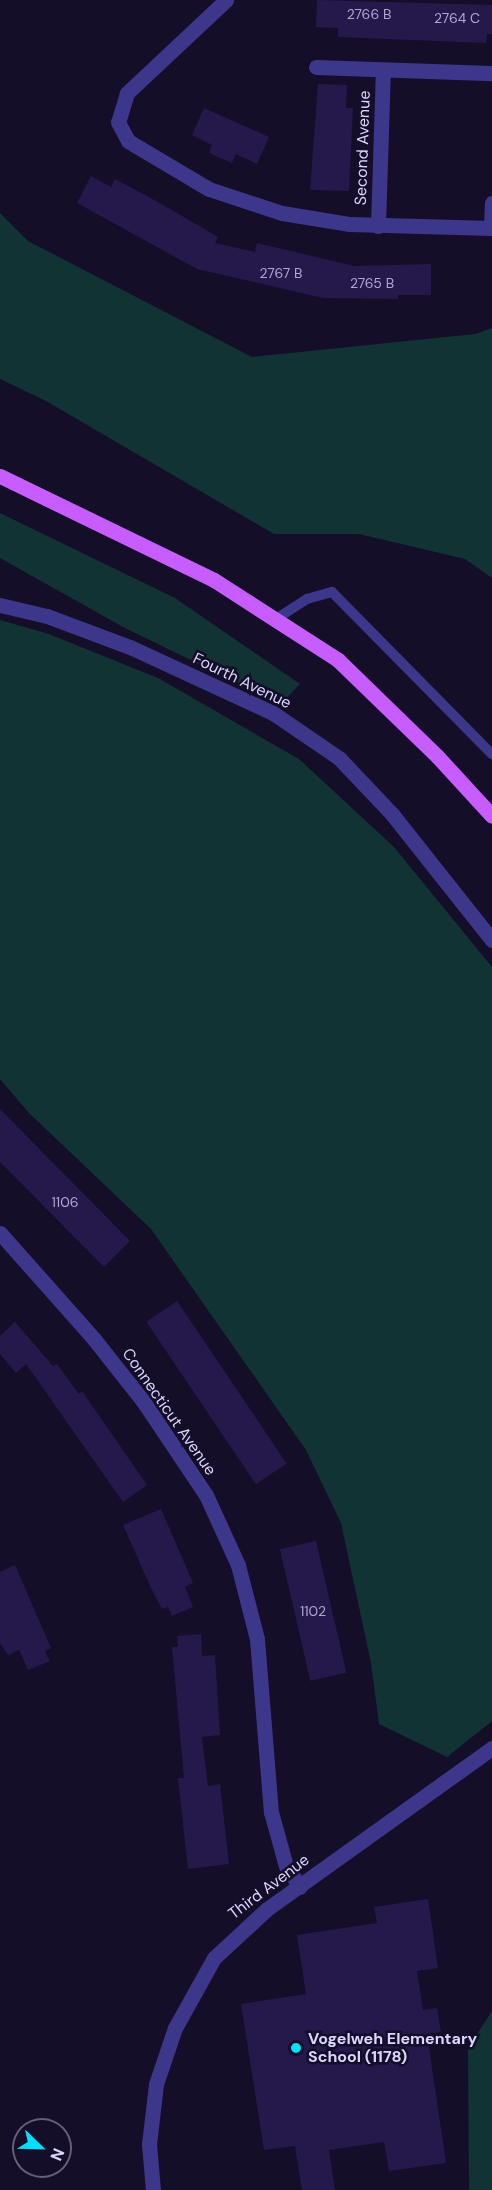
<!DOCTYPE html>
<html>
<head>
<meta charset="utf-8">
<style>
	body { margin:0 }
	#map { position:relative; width:492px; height:2190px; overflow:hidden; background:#140e29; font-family:"DM Sans",sans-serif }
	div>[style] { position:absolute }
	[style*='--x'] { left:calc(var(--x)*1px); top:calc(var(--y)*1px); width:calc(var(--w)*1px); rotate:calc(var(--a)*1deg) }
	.green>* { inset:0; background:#133 }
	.building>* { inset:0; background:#25194b; transform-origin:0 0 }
	.service>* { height:10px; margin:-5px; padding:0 5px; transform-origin:5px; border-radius:5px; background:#3c378b }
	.minor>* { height:15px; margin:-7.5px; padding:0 7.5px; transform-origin:7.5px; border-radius:7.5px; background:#3c378b }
	.primary>* { height:15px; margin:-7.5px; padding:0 7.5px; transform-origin:7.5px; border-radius:7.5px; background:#c75dff }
	.dots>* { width:16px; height:16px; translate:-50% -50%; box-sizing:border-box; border:3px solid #140e29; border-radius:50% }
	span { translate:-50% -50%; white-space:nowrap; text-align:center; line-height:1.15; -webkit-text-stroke:5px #140e29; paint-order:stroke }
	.number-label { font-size:14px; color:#aea7d2 }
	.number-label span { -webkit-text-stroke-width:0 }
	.street-label { font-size:16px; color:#dcd6ff }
	.poi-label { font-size:16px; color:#dcd6ff; font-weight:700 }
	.left { translate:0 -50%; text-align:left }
	.north { position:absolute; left:12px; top:2118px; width:60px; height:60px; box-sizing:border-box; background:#140e29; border:2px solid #645e7f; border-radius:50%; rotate:113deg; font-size:16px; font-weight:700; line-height:24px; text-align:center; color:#dcd6ff }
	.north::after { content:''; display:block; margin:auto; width:21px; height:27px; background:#02dfff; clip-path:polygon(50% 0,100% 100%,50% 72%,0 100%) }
</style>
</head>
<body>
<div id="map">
	<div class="green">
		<i style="clip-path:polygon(0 213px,28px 241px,252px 357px,475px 334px,492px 328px,492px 578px,465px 559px,359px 534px,274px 534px,46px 401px,0 379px)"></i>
		<i style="clip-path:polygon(0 513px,175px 598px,300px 684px,281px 704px,123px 627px,0 558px)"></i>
		<i style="clip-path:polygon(0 620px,49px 634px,158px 678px,299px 759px,394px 847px,492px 967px,492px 1721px,447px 1757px,379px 1724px,371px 1663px,341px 1523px,306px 1450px,151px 1229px,29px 1113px,0 1079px)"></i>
		<i style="clip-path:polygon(492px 2011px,492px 2190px,469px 2190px,468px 2048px)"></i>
	</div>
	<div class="building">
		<i style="clip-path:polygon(317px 0,492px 5px,492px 34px,487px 34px,486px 43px,338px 37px,338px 28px,316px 27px)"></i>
		<i style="clip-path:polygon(318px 84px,347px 85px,346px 108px,353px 108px,349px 191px,310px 190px)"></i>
		<i style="clip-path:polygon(204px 108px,269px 137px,257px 164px,236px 154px,232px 163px,209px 153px,212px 145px,192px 135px)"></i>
		<i style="clip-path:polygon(91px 176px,111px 187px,115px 179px,158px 202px,218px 237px,215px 243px,255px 252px,257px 243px,354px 266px,431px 264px,431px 295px,398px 295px,398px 299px,323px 298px,197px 269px,77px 203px)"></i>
		<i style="clip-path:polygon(0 1109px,130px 1241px,104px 1267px,0 1162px)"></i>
		<i style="left:177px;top:1301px;width:196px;height:37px;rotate:56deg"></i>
		<i style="clip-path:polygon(15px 1322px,53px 1366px,57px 1364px,79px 1394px,82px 1391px,147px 1485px,123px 1502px,26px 1364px,16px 1373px,0 1354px,0 1336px)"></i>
		<i style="clip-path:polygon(161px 1509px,193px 1583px,185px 1587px,193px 1607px,172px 1616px,168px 1607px,162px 1609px,151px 1588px,123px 1525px)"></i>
		<i style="left:316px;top:1541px;width:135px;height:37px;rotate:77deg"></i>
		<i style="clip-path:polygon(15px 1565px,51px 1648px,45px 1651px,50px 1661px,28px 1670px,19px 1650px,8px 1655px,0 1643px,0 1572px)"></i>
		<i style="clip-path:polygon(201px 1634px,202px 1656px,215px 1655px,220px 1735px,202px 1737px,208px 1786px,220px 1784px,229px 1864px,188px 1869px,178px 1778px,184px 1778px,172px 1647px,178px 1647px,177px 1636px)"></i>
		<i style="clip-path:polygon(428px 1899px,438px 1968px,417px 1971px,423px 2010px,437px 2008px,441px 2032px,427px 2034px,446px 2163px,389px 2171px,384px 2142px,329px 2150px,335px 2190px,302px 2190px,295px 2146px,264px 2150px,241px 2004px,306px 1994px,297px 1935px,377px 1923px,374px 1907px)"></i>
	</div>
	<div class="service">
		<i style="--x:276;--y:619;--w:37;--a:-33"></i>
		<i style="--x:307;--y:599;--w:26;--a:-16"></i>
		<i style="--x:332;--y:592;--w:228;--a:45.4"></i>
	</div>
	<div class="minor">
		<i style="--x:226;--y:0;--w:136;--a:136.8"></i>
		<i style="--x:127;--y:93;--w:30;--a:107"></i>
		<i style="--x:118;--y:122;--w:21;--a:62"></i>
		<i style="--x:128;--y:141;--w:94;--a:30.7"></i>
		<i style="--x:209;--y:189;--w:77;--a:18.2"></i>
		<i style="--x:282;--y:213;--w:69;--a:9.2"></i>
		<i style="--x:350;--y:224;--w:142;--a:1.6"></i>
		<i style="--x:316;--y:67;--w:176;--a:2"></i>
		<i style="--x:378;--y:226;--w:156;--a:-88.2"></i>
		<i style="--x:491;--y:228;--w:25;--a:-88"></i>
		<i style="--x:0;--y:605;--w:48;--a:13.2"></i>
		<i style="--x:47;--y:616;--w:89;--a:20.5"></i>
		<i style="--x:130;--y:647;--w:157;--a:24.8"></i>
		<i style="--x:273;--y:713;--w:80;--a:34.3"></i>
		<i style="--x:339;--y:758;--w:77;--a:46.6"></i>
		<i style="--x:392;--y:814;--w:161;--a:51.6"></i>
		<i style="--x:0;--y:1233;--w:142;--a:48.4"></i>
		<i style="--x:94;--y:1339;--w:79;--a:51.7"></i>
		<i style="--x:143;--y:1401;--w:113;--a:56.2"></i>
		<i style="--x:206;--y:1495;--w:77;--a:65.4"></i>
		<i style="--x:238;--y:1565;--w:76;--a:75.6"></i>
		<i style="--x:257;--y:1639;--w:174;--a:85.4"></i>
		<i style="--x:271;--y:1812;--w:56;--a:74.5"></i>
		<i style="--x:286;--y:1866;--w:25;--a:56"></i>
		<i style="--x:153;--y:2190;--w:46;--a:-95"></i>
		<i style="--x:149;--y:2144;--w:60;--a:-83.3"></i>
		<i style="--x:156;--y:2084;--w:59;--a:-71.3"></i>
		<i style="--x:175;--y:2028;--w:80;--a:-60.9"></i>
		<i style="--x:214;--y:1958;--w:72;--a:-42.8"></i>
		<i style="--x:267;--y:1909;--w:277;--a:-35.6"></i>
	</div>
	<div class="primary">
		<i style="--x:0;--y:476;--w:238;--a:25.9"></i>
		<i style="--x:214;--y:580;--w:148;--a:32.8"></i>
		<i style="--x:338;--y:660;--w:138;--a:44.1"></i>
		<i style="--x:437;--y:756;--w:81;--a:47.5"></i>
	</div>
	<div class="dots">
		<i style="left:296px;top:2048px;background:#02dfff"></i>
	</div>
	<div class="number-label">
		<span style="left:369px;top:14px">2766 B</span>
		<span style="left:457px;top:18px">2764 C</span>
		<span style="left:281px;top:273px">2767 B</span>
		<span style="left:372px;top:283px">2765 B</span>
		<span style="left:65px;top:1202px">1106</span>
		<span style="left:313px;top:1611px">1102</span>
	</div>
	<div class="street-label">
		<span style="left:363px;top:148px;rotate:-88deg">Second Avenue</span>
		<span style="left:242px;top:681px;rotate:26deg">Fourth Avenue</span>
		<span style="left:169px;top:1412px;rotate:55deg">Connecticut Avenue</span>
		<span style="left:269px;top:1887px;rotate:-37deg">Third Avenue</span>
	</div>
	<div class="poi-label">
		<span class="left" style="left:308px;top:2048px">Vogelweh Elementary<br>School (1178)</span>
	</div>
	<div class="north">N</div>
</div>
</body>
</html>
